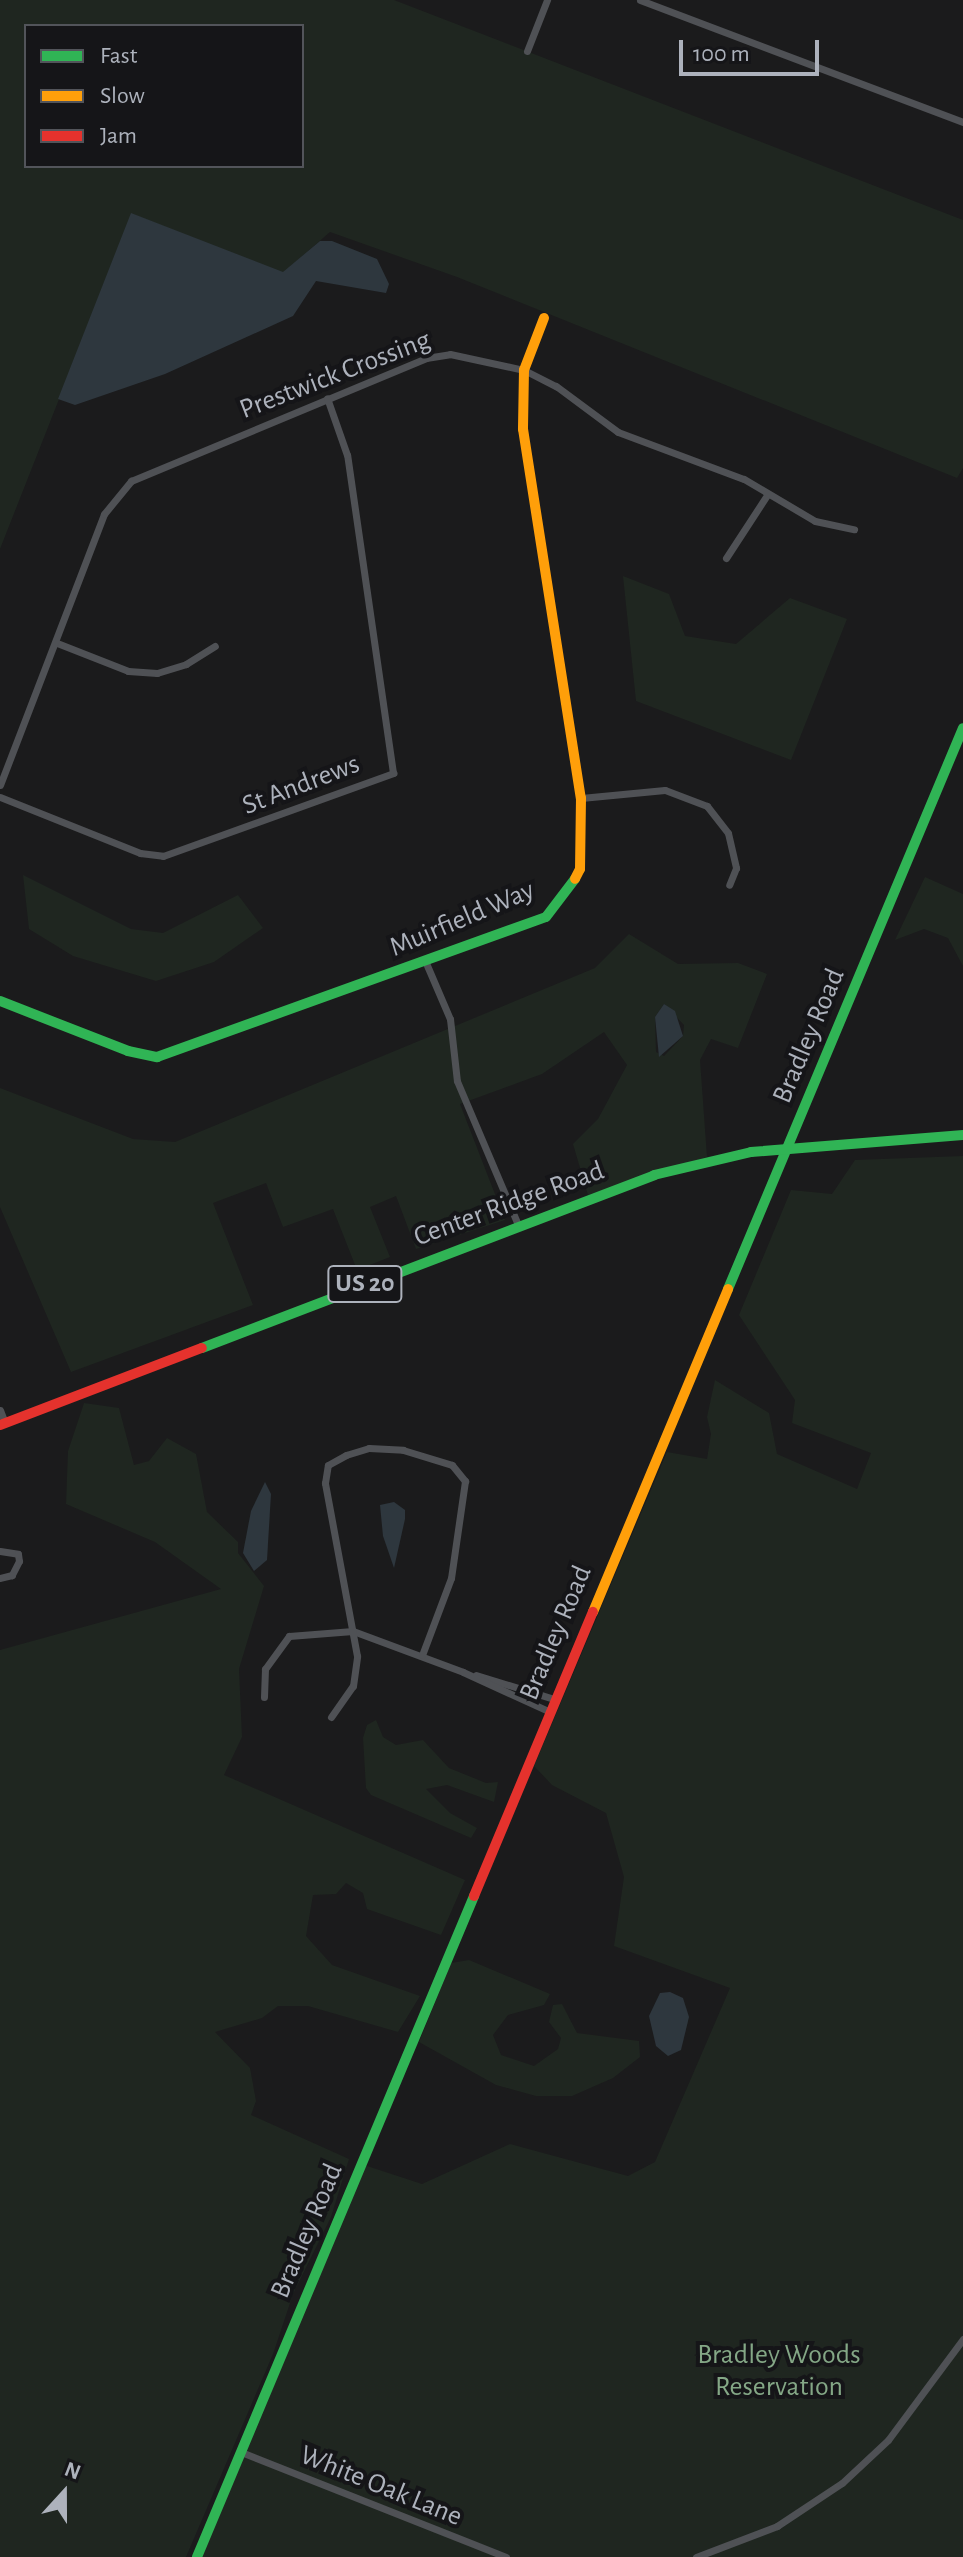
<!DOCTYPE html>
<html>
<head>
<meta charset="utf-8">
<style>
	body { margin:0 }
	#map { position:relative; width:963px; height:2557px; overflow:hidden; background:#1b1b1c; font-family:"Alegreya Sans",sans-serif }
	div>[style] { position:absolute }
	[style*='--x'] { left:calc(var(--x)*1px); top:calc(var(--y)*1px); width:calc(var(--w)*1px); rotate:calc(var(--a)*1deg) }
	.green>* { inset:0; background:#1f2620 }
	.water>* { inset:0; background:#2e373e }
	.street>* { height:7px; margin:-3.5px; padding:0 3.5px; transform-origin:3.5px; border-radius:3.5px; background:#4f5155 }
	.fast>* { height:10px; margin:-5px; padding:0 5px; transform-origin:5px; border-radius:5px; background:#30b455 }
	.slow>* { height:10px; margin:-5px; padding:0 5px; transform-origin:5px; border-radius:5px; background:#ff9f0a }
	.jam>* { height:10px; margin:-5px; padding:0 5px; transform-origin:5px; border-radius:5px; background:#e5322d }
	span { translate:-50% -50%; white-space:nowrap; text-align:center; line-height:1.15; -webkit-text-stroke:8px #151518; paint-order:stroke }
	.shield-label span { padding:2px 6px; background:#151518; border:2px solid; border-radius:6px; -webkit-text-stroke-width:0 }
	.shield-label { font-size:26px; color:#adb2bc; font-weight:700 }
	.street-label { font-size:28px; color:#adb2bc }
	.park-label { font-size:28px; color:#84a786 }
	.legend { position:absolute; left:24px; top:24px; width:280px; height:144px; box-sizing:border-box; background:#151518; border:2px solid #52545a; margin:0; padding:10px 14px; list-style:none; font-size:24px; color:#adb2bc }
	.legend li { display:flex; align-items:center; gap:16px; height:40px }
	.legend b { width:40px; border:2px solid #52545a }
	.north { position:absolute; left:24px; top:2453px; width:80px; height:80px; -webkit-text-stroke:6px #151518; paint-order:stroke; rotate:21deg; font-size:22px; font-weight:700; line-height:32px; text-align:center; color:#adb2bc }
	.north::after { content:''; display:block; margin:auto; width:28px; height:36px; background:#adb2bc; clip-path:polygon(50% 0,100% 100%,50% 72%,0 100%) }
	.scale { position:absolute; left:679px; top:40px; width:140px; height:36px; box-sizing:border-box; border:4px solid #adb2bc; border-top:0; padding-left:10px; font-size:24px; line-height:28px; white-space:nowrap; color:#adb2bc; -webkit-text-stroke:6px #151518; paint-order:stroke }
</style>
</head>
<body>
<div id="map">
	<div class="green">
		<i style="clip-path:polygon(evenodd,0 0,394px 0,963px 220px,963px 468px,957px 478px,457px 277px,330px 232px,283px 273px,132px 214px,0 549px,0 0,26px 26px,302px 26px,302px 166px,26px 166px,26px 26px)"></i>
		<i style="clip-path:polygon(623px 576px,669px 594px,685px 636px,736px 644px,790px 598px,847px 619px,791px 760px,636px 701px)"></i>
		<i style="clip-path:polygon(23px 875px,131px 929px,163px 933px,238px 895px,263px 928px,214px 962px,156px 981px,73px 956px,29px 929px)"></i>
		<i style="clip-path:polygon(925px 877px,963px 894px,963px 966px,948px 938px,924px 929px,895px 940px)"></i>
		<i style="clip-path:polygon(evenodd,629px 934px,678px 964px,738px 963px,767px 974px,738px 1048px,711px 1039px,700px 1060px,707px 1157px,588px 1195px,573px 1144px,598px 1119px,627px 1065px,604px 1032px,542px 1074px,460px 1104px,505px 1220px,416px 1249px,396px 1196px,370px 1207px,390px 1257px,357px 1270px,333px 1209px,283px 1227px,266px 1183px,213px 1203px,253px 1305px,71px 1372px,0 1207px,0 1088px,133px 1139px,175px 1142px,595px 968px,629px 934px,664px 1004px,684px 1025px,683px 1036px,664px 1056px,656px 1052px,655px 1017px,664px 1004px)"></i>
		<i style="clip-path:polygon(963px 1156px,963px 2557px,197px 2557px,361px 2164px,422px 2184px,510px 2144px,628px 2176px,655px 2162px,730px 1988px,614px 1946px,624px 1877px,606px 1813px,552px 1785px,534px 1766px,667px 1452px,707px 1459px,711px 1434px,707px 1417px,715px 1380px,769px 1413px,777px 1454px,857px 1489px,871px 1453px,792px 1423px,795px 1400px,739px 1315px,791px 1190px,832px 1194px,855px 1160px)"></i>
		<i style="clip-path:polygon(84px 1403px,119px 1408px,134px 1465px,149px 1461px,167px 1438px,196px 1454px,207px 1512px,238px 1542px,238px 1553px,264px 1586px,239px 1669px,242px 1737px,224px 1775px,465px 1880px,441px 1935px,367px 1909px,363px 1893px,346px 1883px,336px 1894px,313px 1895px,306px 1936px,332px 1965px,420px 1996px,398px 2032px,308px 2006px,278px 2006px,262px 2018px,215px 2032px,250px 2068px,256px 2101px,251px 2115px,349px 2159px,331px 2217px,293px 2294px,273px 2354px,186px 2557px,0 2557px,0 1650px,221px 1589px,155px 1542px,66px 1504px,68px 1451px)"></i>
		<i style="clip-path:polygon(376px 1720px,383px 1737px,396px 1745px,423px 1740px,449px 1768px,486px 1783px,498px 1782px,494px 1802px,447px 1785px,426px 1789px,450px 1813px,477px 1828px,471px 1838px,371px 1795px,366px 1788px,363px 1738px,367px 1725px)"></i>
		<i style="clip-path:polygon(469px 1960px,550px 1994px,544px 2005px,508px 2015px,493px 2035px,501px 2055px,534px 2066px,558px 2049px,561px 2038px,549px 2022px,553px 2005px,562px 2004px,577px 2033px,639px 2041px,640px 2057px,613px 2078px,572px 2096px,536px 2096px,496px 2085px,419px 2042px,451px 1963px)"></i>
	</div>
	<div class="water">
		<i style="clip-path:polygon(131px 213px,283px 272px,320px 241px,332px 241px,377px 259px,389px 284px,386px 293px,316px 281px,293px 316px,165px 374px,75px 405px,58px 399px)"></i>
		<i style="clip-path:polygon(664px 1004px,675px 1011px,683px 1036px,659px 1057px,655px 1017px)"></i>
		<i style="clip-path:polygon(265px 1482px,271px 1494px,267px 1560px,254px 1571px,243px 1553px,251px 1511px)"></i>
		<i style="clip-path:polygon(394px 1502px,405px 1510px,405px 1519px,394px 1568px,383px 1536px,380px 1505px)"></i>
		<i style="clip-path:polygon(670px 1992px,683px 1998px,689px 2017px,681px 2050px,668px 2056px,656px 2046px,649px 2016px,660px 1993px)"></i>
	</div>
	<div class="street">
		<i style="--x:640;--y:0;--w:345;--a:20.7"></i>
		<i style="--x:527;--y:51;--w:55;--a:-68.6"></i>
		<i style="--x:726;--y:558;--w:75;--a:-56.9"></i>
		<i style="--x:57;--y:643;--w:76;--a:21.5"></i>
		<i style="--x:128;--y:671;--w:29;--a:4"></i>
		<i style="--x:157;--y:673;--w:30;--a:-17"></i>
		<i style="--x:186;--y:664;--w:34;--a:-32"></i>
		<i style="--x:0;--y:785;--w:290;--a:-69"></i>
		<i style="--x:104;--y:514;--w:43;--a:-50.7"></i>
		<i style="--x:131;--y:481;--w:320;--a:-22.6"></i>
		<i style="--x:426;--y:358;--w:24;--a:-9"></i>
		<i style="--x:450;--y:354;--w:76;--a:12.2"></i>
		<i style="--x:524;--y:370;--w:36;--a:27"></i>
		<i style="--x:556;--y:386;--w:77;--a:36.6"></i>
		<i style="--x:618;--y:432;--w:134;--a:20.5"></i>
		<i style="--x:744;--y:479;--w:82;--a:30.6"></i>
		<i style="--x:815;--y:521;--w:40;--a:12"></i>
		<i style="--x:0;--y:797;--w:151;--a:21.8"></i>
		<i style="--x:140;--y:853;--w:23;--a:7"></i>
		<i style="--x:163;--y:856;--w:245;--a:-19.8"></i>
		<i style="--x:393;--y:773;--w:321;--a:-98.2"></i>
		<i style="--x:347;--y:455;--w:60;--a:-109.3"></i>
		<i style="--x:581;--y:798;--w:84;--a:-5.4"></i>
		<i style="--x:665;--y:790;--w:45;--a:20.9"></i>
		<i style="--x:707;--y:806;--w:34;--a:52"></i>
		<i style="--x:728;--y:833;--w:36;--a:77"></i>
		<i style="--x:736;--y:868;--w:18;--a:112"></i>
		<i style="--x:426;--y:963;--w:61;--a:66.8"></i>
		<i style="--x:450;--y:1019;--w:62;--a:83.6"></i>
		<i style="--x:457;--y:1081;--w:156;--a:67"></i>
		<i style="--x:0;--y:1410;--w:14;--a:69"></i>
		<i style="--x:0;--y:1551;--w:18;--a:9"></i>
		<i style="--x:18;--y:1554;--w:7;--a:82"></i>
		<i style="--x:19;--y:1561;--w:16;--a:117"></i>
		<i style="--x:12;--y:1575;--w:12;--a:166"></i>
		<i style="--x:476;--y:1675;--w:82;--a:17.1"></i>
		<i style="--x:264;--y:1697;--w:28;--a:-88"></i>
		<i style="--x:265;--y:1669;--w:41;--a:-54"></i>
		<i style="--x:289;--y:1636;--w:64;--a:-4.5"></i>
		<i style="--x:353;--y:1631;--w:117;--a:20.4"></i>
		<i style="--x:463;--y:1672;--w:94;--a:24.6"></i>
		<i style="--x:331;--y:1717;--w:38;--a:-55"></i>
		<i style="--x:353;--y:1686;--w:30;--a:-82"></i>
		<i style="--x:357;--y:1656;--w:176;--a:-100.5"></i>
		<i style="--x:325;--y:1483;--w:18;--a:-81"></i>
		<i style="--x:328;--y:1465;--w:21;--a:-29"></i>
		<i style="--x:346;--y:1455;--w:24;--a:-17"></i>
		<i style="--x:369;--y:1448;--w:34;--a:3"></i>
		<i style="--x:403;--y:1450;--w:51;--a:17"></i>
		<i style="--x:452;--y:1465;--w:21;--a:51"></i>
		<i style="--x:465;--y:1481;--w:98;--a:98.2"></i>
		<i style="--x:451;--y:1578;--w:82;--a:110.6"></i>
		<i style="--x:241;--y:2452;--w:285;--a:21.6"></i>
		<i style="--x:696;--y:2557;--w:87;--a:-20.9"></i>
		<i style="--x:777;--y:2526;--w:78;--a:-33.5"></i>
		<i style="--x:842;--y:2483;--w:63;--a:-43.1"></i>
		<i style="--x:888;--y:2440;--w:126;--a:-53.4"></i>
	</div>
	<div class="fast">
		<i style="--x:0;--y:1001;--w:137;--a:21.3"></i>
		<i style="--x:128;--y:1051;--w:30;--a:12"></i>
		<i style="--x:157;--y:1057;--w:413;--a:-19.8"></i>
		<i style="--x:546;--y:917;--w:48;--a:-52.7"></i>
		<i style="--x:728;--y:1289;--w:608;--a:-67.27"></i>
		<i style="--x:202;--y:1348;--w:484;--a:-20.9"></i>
		<i style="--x:654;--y:1175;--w:100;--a:-13.3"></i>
		<i style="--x:751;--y:1152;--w:213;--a:-4.6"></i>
		<i style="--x:197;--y:2557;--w:717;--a:-67.26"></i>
	</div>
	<div class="slow">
		<i style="--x:544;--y:318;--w:56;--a:111"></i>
		<i style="--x:524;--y:370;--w:59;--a:91"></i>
		<i style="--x:523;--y:429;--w:374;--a:81.1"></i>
		<i style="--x:581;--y:798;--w:71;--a:90.8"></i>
		<i style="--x:580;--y:869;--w:11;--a:117"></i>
		<i style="--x:593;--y:1612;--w:350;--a:-67.3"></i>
	</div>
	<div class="jam">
		<i style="--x:0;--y:1425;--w:216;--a:-20.9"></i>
		<i style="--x:474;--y:1896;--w:308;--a:-67.3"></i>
	</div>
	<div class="shield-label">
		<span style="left:365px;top:1284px">US 20</span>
	</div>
	<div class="street-label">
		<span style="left:335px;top:375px;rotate:-21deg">Prestwick Crossing</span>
		<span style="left:301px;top:785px;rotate:-21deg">St Andrews</span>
		<span style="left:462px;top:919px;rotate:-23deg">Muirfield Way</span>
		<span style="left:809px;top:1036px;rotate:-67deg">Bradley Road</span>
		<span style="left:509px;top:1204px;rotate:-20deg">Center Ridge Road</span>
		<span style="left:556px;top:1633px;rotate:-67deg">Bradley Road</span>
		<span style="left:307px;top:2231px;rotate:-67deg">Bradley Road</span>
		<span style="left:381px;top:2486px;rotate:22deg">White Oak Lane</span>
	</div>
	<div class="park-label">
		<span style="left:779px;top:2371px">Bradley Woods<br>Reservation</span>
	</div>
	<ul class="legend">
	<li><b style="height:10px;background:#30b455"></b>Fast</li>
	<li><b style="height:10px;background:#ff9f0a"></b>Slow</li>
	<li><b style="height:10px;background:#e5322d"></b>Jam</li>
	</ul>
	<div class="north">N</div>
	<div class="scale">100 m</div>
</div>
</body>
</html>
